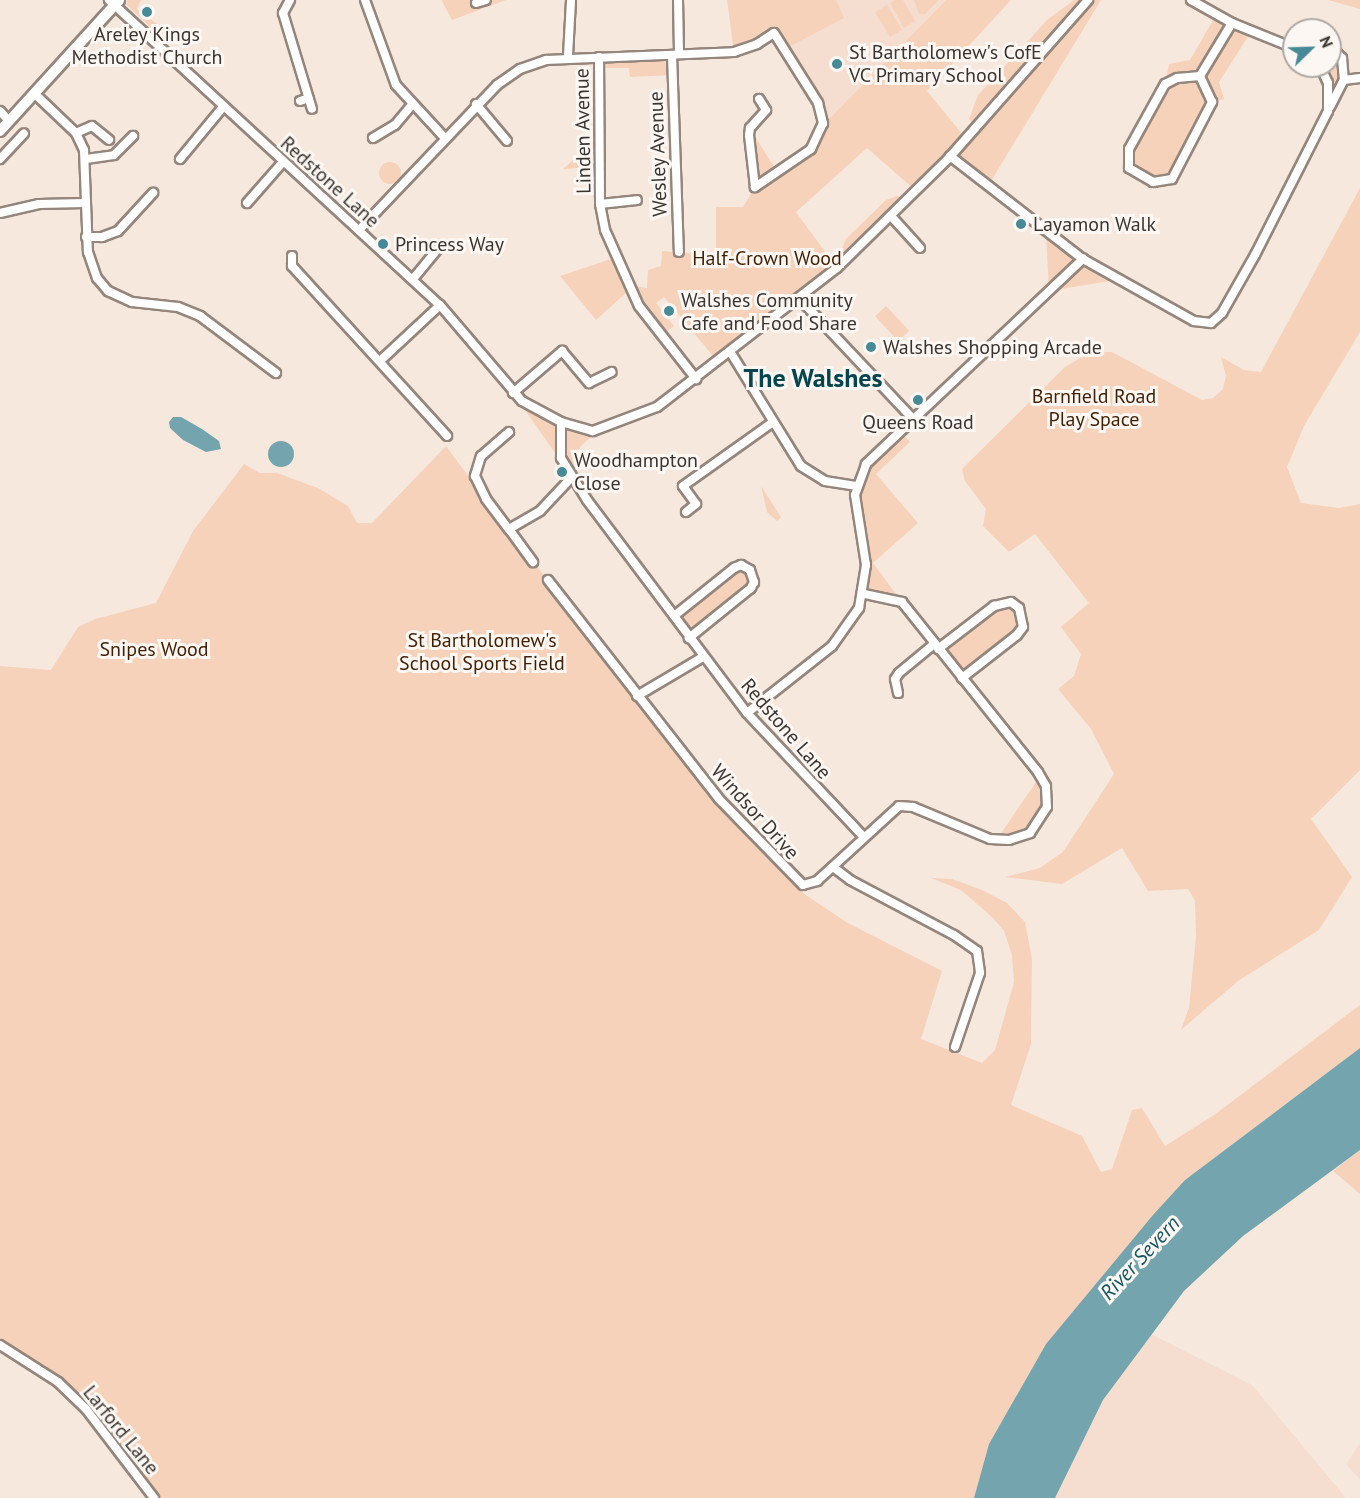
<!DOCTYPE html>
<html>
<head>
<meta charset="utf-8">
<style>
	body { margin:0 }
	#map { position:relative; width:1360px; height:1498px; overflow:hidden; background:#f7e8de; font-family:"PT Sans",sans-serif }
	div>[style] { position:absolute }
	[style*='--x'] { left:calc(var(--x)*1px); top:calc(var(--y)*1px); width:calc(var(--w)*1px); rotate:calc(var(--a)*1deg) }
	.built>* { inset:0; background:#f5decf }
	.green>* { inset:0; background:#f6d2ba; transform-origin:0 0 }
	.round { border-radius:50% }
	.water>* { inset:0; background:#74a4ad }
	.roads { filter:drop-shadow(2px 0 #94867c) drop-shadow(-2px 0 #94867c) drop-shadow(0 2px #94867c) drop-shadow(0 -2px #94867c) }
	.street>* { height:8px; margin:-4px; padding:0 4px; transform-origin:4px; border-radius:4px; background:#fff }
	.secondary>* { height:10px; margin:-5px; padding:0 5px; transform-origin:5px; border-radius:5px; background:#fff }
	.dots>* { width:16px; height:16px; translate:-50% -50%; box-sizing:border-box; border:3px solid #fdf7f3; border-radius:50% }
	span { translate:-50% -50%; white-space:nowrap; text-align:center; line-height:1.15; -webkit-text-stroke:6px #fdf7f3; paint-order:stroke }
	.poi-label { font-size:20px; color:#3b3531 }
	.left { translate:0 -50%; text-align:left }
	.street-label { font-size:20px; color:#3b3531 }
	.park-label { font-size:20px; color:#411f02 }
	.water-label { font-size:21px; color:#135862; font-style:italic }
	.district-label { font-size:26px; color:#04454e; font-weight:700 }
	.north { position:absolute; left:1282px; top:18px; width:60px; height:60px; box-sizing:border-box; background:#fdf7f3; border:2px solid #afa9a5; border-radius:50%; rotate:67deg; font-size:16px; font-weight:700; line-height:24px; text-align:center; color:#3b3531 }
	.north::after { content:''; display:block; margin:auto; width:21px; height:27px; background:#458a96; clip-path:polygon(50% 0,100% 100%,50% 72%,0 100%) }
</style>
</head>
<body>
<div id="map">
	<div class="built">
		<i style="clip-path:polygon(727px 0,946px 0,828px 120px,781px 40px)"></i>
		<i style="clip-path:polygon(1149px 1333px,1252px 1385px,1346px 1498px,1055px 1498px,1103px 1400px)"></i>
		<i style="clip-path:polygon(1360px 1443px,1360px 1480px,1346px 1464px)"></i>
	</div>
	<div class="green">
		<i style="clip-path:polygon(127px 0,141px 0,137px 9px,168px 32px,163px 39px,127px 5px)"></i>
		<i style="clip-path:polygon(506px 0,452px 20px,442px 1px,442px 0)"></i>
		<i style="clip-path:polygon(727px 0,836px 0,844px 18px,785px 49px,774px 33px,734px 52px)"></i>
		<i style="clip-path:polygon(895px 0,903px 0,915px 21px,904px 28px,890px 3px)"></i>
		<i style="clip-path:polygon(914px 0,939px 0,925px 14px,919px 14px)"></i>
		<i style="clip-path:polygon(946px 0,1011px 0,927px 91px,964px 136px,974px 125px,969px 119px,978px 95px,1048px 19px,1074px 0,1101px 0,988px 186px,950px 156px,915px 190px,867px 148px,796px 212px,837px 268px,718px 362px,664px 297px,656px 303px,674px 326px,666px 332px,634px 286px,647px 288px,648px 270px,661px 266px,662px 251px,716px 255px,716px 207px,743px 207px,755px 187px,750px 128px,777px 172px,811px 149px,828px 120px)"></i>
		<i style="clip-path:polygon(1328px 0,1360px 0,1360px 9px)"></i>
		<i style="left:887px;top:5px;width:29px;height:14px;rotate:59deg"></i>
		<i style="clip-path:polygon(1216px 15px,1251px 32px,1219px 82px,1224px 99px,1212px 102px,1172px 179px,1164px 183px,1129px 168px,1129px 149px,1165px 84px,1169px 64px,1190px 60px)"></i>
		<i style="clip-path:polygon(1330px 46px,1338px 52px,1344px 80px,1329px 100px,1320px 66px,1330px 66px)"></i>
		<i style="clip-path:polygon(672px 55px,672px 75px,630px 77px,629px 68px,598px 68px,599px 57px)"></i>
		<i style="clip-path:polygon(599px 137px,600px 167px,563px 169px)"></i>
		<i class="round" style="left:379px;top:162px;width:22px;height:22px"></i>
		<i style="clip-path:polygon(1360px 188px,1360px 332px,1304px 426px,1287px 467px,1301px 503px,1339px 508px,1360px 504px,1360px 770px,1311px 819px,1352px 877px,1319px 930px,1238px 981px,1181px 1030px,1189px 1008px,1196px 936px,1195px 901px,1188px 889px,1148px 891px,1122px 848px,1062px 884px,1005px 877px,1040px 868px,1063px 852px,1114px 774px,1091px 729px,1058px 689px,1074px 676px,1081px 654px,1061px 627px,1089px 603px,1035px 534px,1009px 552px,983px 526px,986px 509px,965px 481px,962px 469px,1065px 367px,1090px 352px,1112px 352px,1202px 400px,1213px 398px,1223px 389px,1226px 376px,1221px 357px,1244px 370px,1261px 372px)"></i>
		<i style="clip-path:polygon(897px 196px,907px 199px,844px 261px,841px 251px,846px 239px,886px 200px)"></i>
		<i style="clip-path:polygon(1046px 233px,1116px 280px,1049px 291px)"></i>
		<i style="clip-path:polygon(611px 259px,627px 292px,596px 320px,560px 276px)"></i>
		<i style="left:886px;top:306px;width:34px;height:15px;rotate:47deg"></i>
		<i style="clip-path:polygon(513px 393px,540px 412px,598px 430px,577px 450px,572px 477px)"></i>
		<i style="clip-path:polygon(899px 430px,910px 442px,876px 474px,918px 523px,873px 563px,902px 602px,863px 594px,866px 579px,855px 495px,858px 480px)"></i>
		<i style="clip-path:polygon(446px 446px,471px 480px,488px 513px,493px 509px,687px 761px,803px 893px,846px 922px,942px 971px,921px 1039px,982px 1063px,995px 1050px,1014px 982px,1012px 955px,1004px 931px,992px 917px,961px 890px,931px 878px,952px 879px,982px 890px,1007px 903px,1025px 922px,1032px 959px,1031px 1044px,1011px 1105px,1082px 1136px,1101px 1172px,1112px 1169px,1132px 1110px,1142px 1108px,1165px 1146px,1214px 1115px,1360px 1005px,1360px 1048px,1185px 1180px,1046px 1344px,989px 1444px,974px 1498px,154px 1498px,86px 1409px,45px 1368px,0 1339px,0 666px,51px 670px,78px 627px,95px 619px,156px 603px,193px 531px,244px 464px,260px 473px,277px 473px,318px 488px,348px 506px,357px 523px,372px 523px)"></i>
		<i style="clip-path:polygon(761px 486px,781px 517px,777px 521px,767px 512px)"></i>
		<i style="clip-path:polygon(743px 569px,750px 576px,749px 585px,697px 627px,687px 628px,682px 617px,685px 612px)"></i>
		<i style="clip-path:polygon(1002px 602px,1019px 608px,1023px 627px,962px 678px,938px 649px)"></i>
		<i style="clip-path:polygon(1041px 775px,1048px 797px,1030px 833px,997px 839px)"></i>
		<i style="clip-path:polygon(1360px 1150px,1360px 1194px,1333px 1171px)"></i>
	</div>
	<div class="water">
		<i style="clip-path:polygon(173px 417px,181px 417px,202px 429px,219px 441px,221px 449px,206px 452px,183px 440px,170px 428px,169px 422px)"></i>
		<i class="round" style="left:268px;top:441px;width:26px;height:26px"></i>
		<i style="clip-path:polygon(1360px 1048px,1360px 1150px,1243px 1236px,1184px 1291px,1103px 1400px,1055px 1498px,974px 1498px,989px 1444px,1046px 1344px,1153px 1215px,1185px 1180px)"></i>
	</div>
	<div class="roads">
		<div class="street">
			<i style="--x:109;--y:0;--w:450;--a:42.7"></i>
			<i style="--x:440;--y:305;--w:126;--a:49.5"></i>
			<i style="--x:522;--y:401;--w:44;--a:28.3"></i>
			<i style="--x:561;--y:422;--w:33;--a:16"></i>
			<i style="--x:593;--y:431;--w:68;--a:-20.6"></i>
			<i style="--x:657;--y:407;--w:227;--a:-37.7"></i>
			<i style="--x:837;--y:268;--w:156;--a:-44.5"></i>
			<i style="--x:948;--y:159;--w:212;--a:-48.6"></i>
			<i style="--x:290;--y:0;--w:15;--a:118"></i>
			<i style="--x:283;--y:13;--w:100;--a:73.2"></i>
			<i style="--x:365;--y:0;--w:90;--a:70"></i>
			<i style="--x:396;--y:85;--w:71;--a:47.3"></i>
			<i style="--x:678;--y:0;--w:54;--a:88.9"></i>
			<i style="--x:1191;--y:0;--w:47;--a:29.3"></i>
			<i style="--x:1232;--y:23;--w:67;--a:22"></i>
			<i style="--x:476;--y:3;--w:10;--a:-17"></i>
			<i style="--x:1330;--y:46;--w:17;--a:45"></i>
			<i style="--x:1342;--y:58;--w:22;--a:85"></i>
			<i style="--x:672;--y:55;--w:197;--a:88"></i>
			<i style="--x:568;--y:56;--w:56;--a:-86.9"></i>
			<i style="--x:599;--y:57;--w:147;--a:89.6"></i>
			<i style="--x:600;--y:204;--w:26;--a:79"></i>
			<i style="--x:605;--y:230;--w:83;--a:65.9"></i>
			<i style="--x:639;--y:306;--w:93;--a:52"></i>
			<i style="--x:1200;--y:76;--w:23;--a:175"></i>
			<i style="--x:1177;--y:78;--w:13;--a:153"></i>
			<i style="--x:1165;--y:84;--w:74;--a:119"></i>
			<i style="--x:1129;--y:149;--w:19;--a:90"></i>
			<i style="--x:1129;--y:168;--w:28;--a:30"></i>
			<i style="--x:1153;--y:182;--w:19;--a:-9"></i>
			<i style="--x:1172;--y:179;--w:87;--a:-62.5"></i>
			<i style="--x:1212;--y:102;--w:29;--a:-115"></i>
			<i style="--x:1200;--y:76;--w:62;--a:-58.9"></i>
			<i style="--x:35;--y:94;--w:57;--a:43.6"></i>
			<i style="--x:76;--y:133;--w:19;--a:65"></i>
			<i style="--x:84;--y:150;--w:102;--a:87.8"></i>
			<i style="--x:88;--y:252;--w:28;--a:71"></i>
			<i style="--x:97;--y:278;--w:17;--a:50"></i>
			<i style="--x:108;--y:291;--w:26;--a:25"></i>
			<i style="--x:132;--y:302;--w:46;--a:6.2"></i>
			<i style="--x:178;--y:307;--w:24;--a:22"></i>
			<i style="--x:200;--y:316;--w:95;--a:36.9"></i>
			<i style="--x:300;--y:101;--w:9;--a:-18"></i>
			<i style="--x:476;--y:104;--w:48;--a:50"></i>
			<i style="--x:1330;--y:107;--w:30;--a:-63"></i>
			<i style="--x:1344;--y:80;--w:16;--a:-7"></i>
			<i style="--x:0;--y:111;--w:13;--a:48"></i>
			<i style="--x:76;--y:133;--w:17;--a:-24"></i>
			<i style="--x:92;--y:126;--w:22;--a:39"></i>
			<i style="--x:373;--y:138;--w:26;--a:-31"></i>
			<i style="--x:395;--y:125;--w:26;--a:-50"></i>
			<i style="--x:950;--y:156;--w:168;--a:37.8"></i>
			<i style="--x:1083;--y:259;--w:127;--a:29.2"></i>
			<i style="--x:1194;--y:321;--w:17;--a:7"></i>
			<i style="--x:1211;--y:323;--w:15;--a:-42"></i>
			<i style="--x:1222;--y:313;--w:67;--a:-60.4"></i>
			<i style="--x:1255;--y:255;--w:161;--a:-63.1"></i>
			<i style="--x:1328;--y:111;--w:28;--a:-90"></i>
			<i style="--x:1328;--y:83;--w:19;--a:-115"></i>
			<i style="--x:0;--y:159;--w:35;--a:-47"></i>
			<i style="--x:86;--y:159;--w:28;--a:-8"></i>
			<i style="--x:114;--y:155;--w:27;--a:-45"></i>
			<i style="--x:180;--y:159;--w:67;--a:-50.4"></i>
			<i style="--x:247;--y:203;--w:55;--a:-48.7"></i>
			<i style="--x:600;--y:204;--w:37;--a:-6"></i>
			<i style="--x:0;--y:213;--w:40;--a:-13"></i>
			<i style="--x:39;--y:204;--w:46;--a:-1.2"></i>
			<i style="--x:891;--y:216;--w:43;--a:47.8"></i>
			<i style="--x:359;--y:230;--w:200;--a:-46.4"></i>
			<i style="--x:497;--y:85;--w:28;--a:-35"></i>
			<i style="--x:520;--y:69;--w:28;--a:-19"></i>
			<i style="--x:546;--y:60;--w:188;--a:-2.4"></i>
			<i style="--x:734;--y:52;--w:24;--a:-19"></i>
			<i style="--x:757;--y:44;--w:20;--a:-33"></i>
			<i style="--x:774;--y:33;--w:83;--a:57.8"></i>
			<i style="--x:818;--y:103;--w:21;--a:76"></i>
			<i style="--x:823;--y:123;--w:29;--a:115"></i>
			<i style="--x:811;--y:149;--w:68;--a:145.8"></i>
			<i style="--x:755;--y:187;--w:52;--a:-96.6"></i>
			<i style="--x:749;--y:135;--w:7;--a:-82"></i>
			<i style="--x:750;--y:128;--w:24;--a:-48"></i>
			<i style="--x:766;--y:110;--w:13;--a:-122"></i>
			<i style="--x:86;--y:237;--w:16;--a:0"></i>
			<i style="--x:102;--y:237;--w:17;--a:-21"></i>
			<i style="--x:118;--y:231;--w:52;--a:-47.4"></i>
			<i style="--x:292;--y:256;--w:10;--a:90"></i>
			<i style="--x:292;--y:266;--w:230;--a:47.6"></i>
			<i style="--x:413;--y:279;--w:44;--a:-50.5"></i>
			<i style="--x:799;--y:298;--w:165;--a:46.7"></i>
			<i style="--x:731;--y:353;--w:133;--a:58.2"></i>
			<i style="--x:801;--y:466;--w:28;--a:32"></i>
			<i style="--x:825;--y:481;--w:31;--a:9"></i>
			<i style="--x:380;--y:361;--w:82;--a:-43"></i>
			<i style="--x:513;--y:393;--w:65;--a:-40.6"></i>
			<i style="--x:562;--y:351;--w:42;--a:49.8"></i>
			<i style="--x:589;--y:383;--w:25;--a:-26"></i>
			<i style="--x:561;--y:422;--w:36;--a:90"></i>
			<i style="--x:561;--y:458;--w:49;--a:58.2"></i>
			<i style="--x:587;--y:500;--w:266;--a:53.1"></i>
			<i style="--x:747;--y:713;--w:170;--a:46.7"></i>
			<i style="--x:509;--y:432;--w:37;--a:139"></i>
			<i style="--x:481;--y:456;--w:21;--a:107"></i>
			<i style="--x:475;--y:476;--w:25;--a:64"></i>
			<i style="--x:486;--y:499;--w:38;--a:53"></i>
			<i style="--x:509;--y:529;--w:36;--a:-30"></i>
			<i style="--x:540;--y:511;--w:47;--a:-46.7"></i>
			<i style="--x:686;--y:512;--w:13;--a:-39"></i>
			<i style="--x:696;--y:504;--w:22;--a:-126"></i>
			<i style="--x:683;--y:486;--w:110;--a:-35.4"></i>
			<i style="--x:509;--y:529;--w:41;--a:54"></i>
			<i style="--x:548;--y:580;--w:278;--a:52"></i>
			<i style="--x:719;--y:799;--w:120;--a:45.7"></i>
			<i style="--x:803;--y:885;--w:15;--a:-16"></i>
			<i style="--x:817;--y:881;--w:111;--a:-42.4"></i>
			<i style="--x:899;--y:806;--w:14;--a:4"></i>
			<i style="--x:913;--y:807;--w:83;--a:22.6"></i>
			<i style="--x:990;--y:839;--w:19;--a:3"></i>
			<i style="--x:1009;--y:840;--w:22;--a:-18"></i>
			<i style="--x:1030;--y:833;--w:31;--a:-57"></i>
			<i style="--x:1047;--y:807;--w:21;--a:-93"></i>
			<i style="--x:1046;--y:786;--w:16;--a:-120"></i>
			<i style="--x:1038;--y:772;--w:218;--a:-128.7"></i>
			<i style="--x:902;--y:602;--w:40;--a:-168"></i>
			<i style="--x:674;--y:616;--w:77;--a:-38.7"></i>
			<i style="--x:734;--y:568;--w:8;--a:-23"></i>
			<i style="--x:741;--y:565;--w:10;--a:29"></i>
			<i style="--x:750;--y:570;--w:13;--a:72"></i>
			<i style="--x:754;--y:582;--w:7;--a:117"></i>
			<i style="--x:751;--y:588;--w:80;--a:141.1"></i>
			<i style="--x:938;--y:649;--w:71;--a:-37.5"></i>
			<i style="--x:994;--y:606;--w:17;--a:-13"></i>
			<i style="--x:1011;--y:602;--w:10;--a:37"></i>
			<i style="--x:1019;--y:608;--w:19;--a:78"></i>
			<i style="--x:1023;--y:627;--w:10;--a:127"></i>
			<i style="--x:1017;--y:635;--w:70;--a:142"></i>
			<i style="--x:898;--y:693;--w:14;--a:-102"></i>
			<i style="--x:895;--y:679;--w:7;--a:-56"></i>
			<i style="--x:899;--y:673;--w:45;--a:-39.6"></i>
			<i style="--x:637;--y:696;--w:77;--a:-30.6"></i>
			<i style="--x:747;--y:713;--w:108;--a:-38.2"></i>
			<i style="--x:832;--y:646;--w:47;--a:-54.6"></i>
			<i style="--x:859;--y:608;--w:44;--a:-80.8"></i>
			<i style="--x:866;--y:565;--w:71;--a:-98.9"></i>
			<i style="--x:855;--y:495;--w:33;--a:-70"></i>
			<i style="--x:866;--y:464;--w:299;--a:-43.4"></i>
			<i style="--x:833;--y:867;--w:21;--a:37"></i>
			<i style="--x:850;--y:880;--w:118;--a:27.9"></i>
			<i style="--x:954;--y:935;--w:28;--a:35"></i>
			<i style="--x:977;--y:951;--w:22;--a:82"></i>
			<i style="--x:980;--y:973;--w:78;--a:108.7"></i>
			<i style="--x:0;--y:1345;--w:69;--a:32.5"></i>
			<i style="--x:58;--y:1382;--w:39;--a:44"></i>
			<i style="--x:86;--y:1409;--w:112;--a:52.6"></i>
		</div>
		<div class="secondary">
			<i style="--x:0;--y:131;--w:177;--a:-47.7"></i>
		</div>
	</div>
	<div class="dots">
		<i style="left:147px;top:12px;background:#458a96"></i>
		<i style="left:837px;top:64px;background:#458a96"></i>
		<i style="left:1021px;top:224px;background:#458a96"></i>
		<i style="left:383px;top:244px;background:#458a96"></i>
		<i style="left:669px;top:311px;background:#458a96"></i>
		<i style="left:871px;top:347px;background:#458a96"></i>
		<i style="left:918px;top:400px;background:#458a96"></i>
		<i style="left:562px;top:472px;background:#458a96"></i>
	</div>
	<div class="poi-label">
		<span style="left:147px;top:46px">Areley Kings<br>Methodist Church</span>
		<span class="left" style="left:849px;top:64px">St Bartholomew's CofE<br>VC Primary School</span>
		<span class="left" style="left:1033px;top:224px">Layamon Walk</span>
		<span class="left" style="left:395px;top:244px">Princess Way</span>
		<span class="left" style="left:681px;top:312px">Walshes Community<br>Cafe and Food Share</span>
		<span class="left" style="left:883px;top:347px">Walshes Shopping Arcade</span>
		<span style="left:918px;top:422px">Queens Road</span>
		<span class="left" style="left:574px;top:472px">Woodhampton<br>Close</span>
	</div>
	<div class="street-label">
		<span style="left:583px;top:131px;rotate:-91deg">Linden Avenue</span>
		<span style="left:658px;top:154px;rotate:-92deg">Wesley Avenue</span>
		<span style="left:330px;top:182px;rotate:42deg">Redstone Lane</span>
		<span style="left:786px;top:729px;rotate:49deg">Redstone Lane</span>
		<span style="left:755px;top:812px;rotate:48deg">Windsor Drive</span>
		<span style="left:121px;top:1430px;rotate:51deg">Larford Lane</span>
	</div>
	<div class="park-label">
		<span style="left:767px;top:258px">Half-Crown Wood</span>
		<span style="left:1094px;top:408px">Barnfield Road<br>Play Space</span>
		<span style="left:482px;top:652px">St Bartholomew's<br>School Sports Field</span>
		<span style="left:154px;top:649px">Snipes Wood</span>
	</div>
	<div class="water-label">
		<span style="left:1140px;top:1258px;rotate:-47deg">River Severn</span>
	</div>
	<div class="district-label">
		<span style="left:813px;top:378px">The Walshes</span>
	</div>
	<div class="north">N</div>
</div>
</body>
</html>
